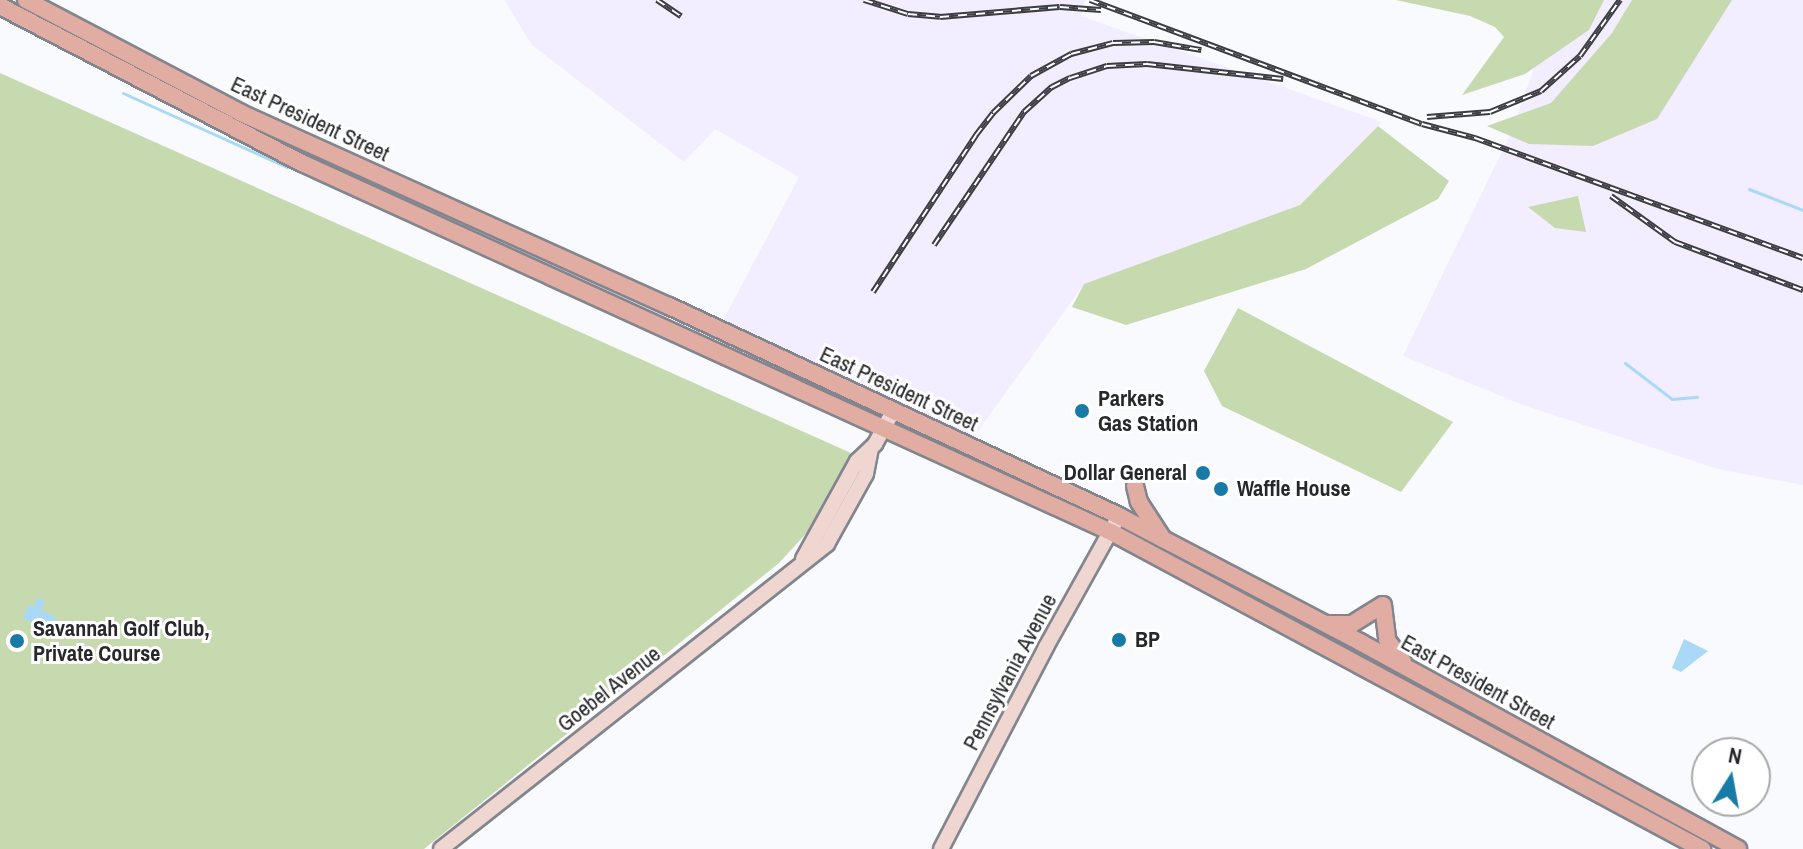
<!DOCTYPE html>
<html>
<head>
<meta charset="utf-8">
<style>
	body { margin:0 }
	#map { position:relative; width:1803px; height:849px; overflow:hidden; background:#f9fafe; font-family:"Archivo Narrow",sans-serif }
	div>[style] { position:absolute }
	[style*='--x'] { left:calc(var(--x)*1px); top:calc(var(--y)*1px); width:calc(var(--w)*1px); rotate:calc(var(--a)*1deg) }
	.industrial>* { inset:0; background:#f2edff }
	.green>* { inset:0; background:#c7daaf }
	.water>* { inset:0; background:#aad9f7 }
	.stream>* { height:3px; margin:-1.5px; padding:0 1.5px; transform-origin:1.5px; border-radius:1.5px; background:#aad9f7 }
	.roads { filter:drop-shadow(2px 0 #83858e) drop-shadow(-2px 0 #83858e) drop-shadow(0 2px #83858e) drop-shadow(0 -2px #83858e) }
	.secondary>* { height:14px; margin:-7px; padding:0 7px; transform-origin:7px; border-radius:7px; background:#f0d6d1 }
	.primary>* { height:16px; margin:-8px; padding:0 8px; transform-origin:8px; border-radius:8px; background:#e1ada3 }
	.rail>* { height:6px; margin-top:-3px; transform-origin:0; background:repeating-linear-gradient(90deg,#fff 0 9px,#3c3d41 0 18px); box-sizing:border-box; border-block:2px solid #3c3d41 }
	.dots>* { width:22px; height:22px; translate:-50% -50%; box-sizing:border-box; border:4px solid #fff; border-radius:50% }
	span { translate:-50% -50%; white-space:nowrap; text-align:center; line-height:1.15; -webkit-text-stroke:6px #fff; paint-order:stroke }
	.street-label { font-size:22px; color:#27282b }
	.poi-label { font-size:22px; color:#27282b; font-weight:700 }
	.left { translate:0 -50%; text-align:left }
	.right { translate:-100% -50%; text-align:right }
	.north { position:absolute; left:1691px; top:737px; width:80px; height:80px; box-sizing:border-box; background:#fff; border:2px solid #a9a9aa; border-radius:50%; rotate:11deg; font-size:22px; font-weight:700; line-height:32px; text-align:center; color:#27282b }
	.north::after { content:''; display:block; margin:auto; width:28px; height:36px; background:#187aa6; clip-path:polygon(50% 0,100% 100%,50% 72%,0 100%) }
</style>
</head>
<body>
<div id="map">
	<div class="industrial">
		<i style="clip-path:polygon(504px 0,1085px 0,1081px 16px,1382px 122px,1300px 205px,1084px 284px,968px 445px,718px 330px,799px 177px,715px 129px,684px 162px,532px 45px)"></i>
		<i style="clip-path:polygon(1558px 0,1803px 0,1803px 485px,1718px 469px,1523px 405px,1403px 356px,1512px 131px)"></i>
	</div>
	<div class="green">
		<i style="clip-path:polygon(1396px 0,1604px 0,1589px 30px,1525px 74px,1462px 95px,1504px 37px,1495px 27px,1470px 16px)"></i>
		<i style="clip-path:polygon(1632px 0,1732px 0,1657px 119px,1593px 146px,1529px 144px,1487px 126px,1551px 103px,1612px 33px)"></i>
		<i style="clip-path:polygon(0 73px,851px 453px,824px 514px,779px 563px,424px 849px,0 849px)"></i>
		<i style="clip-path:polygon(1378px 126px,1449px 181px,1438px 199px,1306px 269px,1126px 325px,1072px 307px,1084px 284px,1300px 205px)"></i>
		<i style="clip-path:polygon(1578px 196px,1586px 232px,1555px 228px,1528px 207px)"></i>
		<i style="clip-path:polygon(1238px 308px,1453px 422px,1401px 492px,1222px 406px,1204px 371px)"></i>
	</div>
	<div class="water">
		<i style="clip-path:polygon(37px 598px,45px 601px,41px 610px,56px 617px,50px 630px,44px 628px,40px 637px,30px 632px,33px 623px,23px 618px,29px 605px,34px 607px)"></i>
		<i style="clip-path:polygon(1684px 639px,1708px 651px,1681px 672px,1672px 668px)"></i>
	</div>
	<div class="stream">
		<i style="--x:123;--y:93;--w:180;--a:24.3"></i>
		<i style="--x:313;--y:178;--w:120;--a:24.2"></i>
		<i style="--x:1749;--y:189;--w:58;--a:21.3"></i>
		<i style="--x:1625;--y:363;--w:59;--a:37.5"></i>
		<i style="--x:1672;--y:399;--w:25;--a:-5"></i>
	</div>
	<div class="roads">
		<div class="secondary">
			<i style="--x:803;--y:559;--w:112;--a:-61.1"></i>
			<i style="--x:857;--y:461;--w:25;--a:-43"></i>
			<i style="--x:875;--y:444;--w:39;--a:-61"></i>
			<i style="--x:441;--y:849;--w:492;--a:-38.3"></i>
			<i style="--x:827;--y:544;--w:80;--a:-60.9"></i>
			<i style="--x:866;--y:474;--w:25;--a:-79"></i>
			<i style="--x:941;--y:849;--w:228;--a:-62.5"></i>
			<i style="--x:1046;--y:647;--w:150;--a:-60.9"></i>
		</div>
		<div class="primary">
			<i style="--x:26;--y:0;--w:243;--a:27.7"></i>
			<i style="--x:241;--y:113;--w:470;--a:24.3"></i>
			<i style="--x:669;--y:306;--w:497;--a:25"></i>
			<i style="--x:1119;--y:516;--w:272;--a:27.6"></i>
			<i style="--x:1360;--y:642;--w:431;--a:28.7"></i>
			<i style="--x:0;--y:6;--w:340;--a:27.5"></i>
			<i style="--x:302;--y:163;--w:889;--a:24.52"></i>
			<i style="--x:1111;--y:532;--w:671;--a:28.21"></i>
			<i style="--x:1135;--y:486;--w:16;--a:76"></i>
			<i style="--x:1139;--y:502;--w:44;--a:57"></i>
			<i style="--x:1383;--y:605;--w:35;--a:83"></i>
			<i style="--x:1387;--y:640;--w:26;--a:53"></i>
			<i style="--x:1327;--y:624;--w:25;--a:0"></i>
			<i style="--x:1352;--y:624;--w:36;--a:-32"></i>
		</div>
	</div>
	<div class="rail">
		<i style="--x:657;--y:0;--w:29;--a:34"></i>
		<i style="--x:864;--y:0;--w:46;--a:17.7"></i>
		<i style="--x:908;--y:14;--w:32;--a:5"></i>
		<i style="--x:940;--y:17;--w:120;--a:-4.8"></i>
		<i style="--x:1060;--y:7;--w:41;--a:4.2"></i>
		<i style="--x:1090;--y:0;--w:354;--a:20.5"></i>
		<i style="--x:1422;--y:124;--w:55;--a:14.8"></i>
		<i style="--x:1475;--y:138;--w:349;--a:20.1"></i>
		<i style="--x:1427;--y:117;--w:63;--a:-4.5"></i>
		<i style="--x:1490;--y:112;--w:55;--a:-22.4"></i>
		<i style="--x:1541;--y:91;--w:52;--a:-41.9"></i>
		<i style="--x:1580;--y:56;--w:69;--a:-54.5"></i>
		<i style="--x:1611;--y:196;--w:79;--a:35.7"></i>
		<i style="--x:1675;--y:242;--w:137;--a:20.6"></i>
		<i style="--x:934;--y:245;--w:161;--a:-55.9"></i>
		<i style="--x:1024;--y:112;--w:38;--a:-42"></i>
		<i style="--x:1052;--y:87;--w:20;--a:-27"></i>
		<i style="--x:1070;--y:78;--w:39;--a:-18"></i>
		<i style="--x:1107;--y:66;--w:40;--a:-2.9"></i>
		<i style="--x:1147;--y:64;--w:137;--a:6.3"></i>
		<i style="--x:873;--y:292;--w:188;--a:-56.7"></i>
		<i style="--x:976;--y:135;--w:28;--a:-52"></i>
		<i style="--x:993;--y:113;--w:53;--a:-44.2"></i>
		<i style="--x:1031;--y:76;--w:46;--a:-28.8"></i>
		<i style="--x:1071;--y:54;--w:43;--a:-14.7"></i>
		<i style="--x:1113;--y:43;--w:41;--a:-1.4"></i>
		<i style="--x:1154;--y:42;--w:48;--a:9.7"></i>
	</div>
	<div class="dots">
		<i style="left:1082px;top:411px;background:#187aa6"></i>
		<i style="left:1203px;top:473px;background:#187aa6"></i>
		<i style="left:1221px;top:489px;background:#187aa6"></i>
		<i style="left:1119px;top:640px;background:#187aa6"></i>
		<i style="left:17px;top:641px;background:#187aa6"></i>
	</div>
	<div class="street-label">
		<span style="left:310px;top:119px;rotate:25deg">East President Street</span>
		<span style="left:899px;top:389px;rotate:25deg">East President Street</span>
		<span style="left:1010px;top:672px;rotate:-62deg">Pennsylvania Avenue</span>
		<span style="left:1478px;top:682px;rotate:29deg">East President Street</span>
		<span style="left:609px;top:689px;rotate:-38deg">Goebel Avenue</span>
	</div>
	<div class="poi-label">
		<span class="left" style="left:1098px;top:411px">Parkers<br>Gas Station</span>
		<span class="right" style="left:1187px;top:473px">Dollar General</span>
		<span class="left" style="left:1237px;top:489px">Waffle House</span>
		<span class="left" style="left:33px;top:641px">Savannah Golf Club,<br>Private Course</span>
		<span class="left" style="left:1135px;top:640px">BP</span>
	</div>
	<div class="north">N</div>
</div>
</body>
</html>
